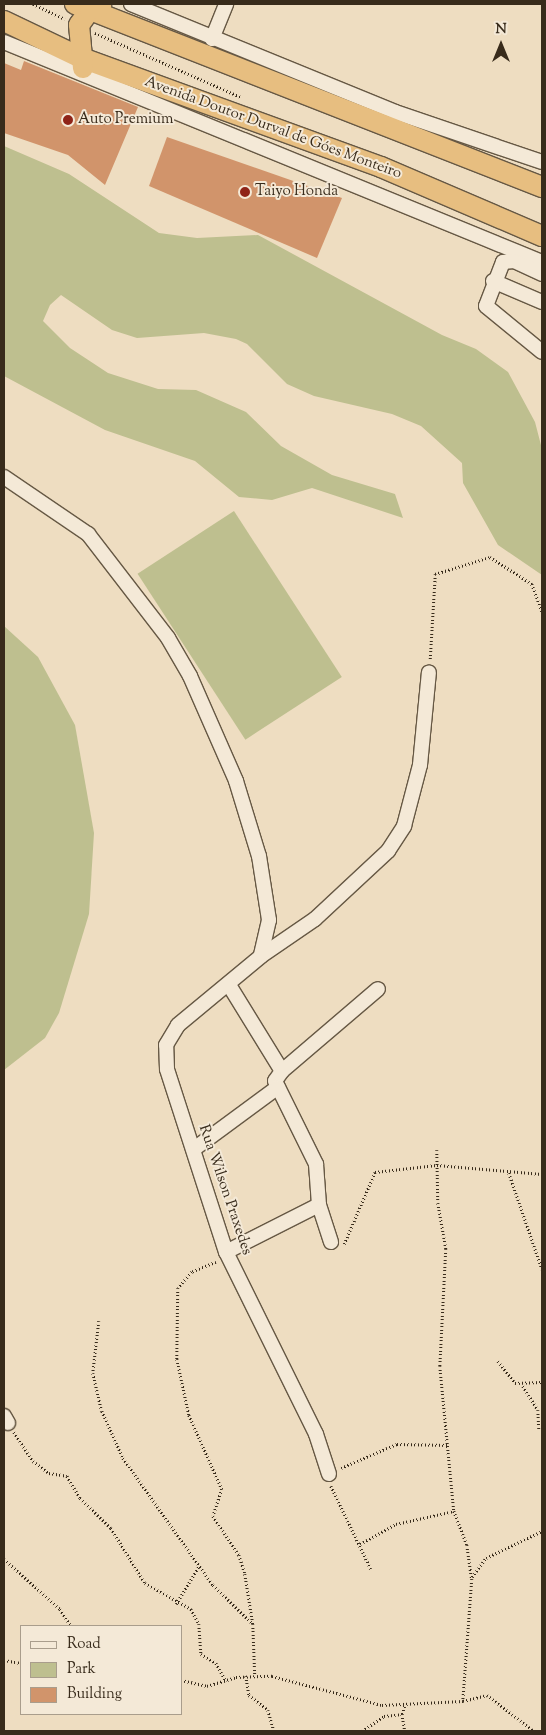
<!DOCTYPE html>
<html>
<head>
<meta charset="utf-8">
<style>
	body { margin:0 }
	#map { position:relative; width:546px; height:1735px; overflow:hidden; background:#eeddc1; font-family:"Sorts Mill Goudy",serif }
	div>[style] { position:absolute }
	[style*='--x'] { left:calc(var(--x)*1px); top:calc(var(--y)*1px); width:calc(var(--w)*1px); rotate:calc(var(--a)*1deg) }
	.green>* { inset:0; background:#bebf8f; transform-origin:0 0 }
	.building>* { inset:0; background:#d1946b }
	.path>* { height:2.5px; margin-top:-1.25px; transform-origin:0; background:repeating-linear-gradient(90deg,#382b1b 0 1px,transparent 0 3.5px) }
	.roads { filter:drop-shadow(1px 0 #665844) drop-shadow(-1px 0 #665844) drop-shadow(0 1px #665844) drop-shadow(0 -1px #665844) }
	.minor>* { height:14px; margin:-7px; padding:0 7px; transform-origin:7px; border-radius:7px; background:#f4e9d7 }
	.highway>* { height:20px; margin:-10px; padding:0 10px; transform-origin:10px; border-radius:10px; background:#e7be80 }
	.dots>* { width:14px; height:14px; translate:-50% -50%; box-sizing:border-box; border:2px solid #f4e9d7; border-radius:50% }
	span { translate:-50% -50%; white-space:nowrap; text-align:center; line-height:1.15; -webkit-text-stroke:4px #f4e9d7; paint-order:stroke }
	.poi-label { font-size:15px; color:#382b1b }
	.left { translate:0 -50%; text-align:left }
	.street-label { font-size:15px; color:#382b1b }
	.frame { position:absolute; inset:0; border:5px solid #382b1b; pointer-events:none }
	.legend { position:absolute; left:20px; top:1625px; width:162px; height:90px; box-sizing:border-box; background:#f4e9d7; border:1px solid #a99d8c; margin:0; padding:6px 9px; list-style:none; font-size:15px; color:#382b1b }
	.legend li { display:flex; align-items:center; gap:10px; height:25px }
	.legend b { width:25px; border:1px solid #a99d8c }
	.north { position:absolute; left:476px; top:20px; width:50px; height:50px; -webkit-text-stroke:4px #f4e9d7; paint-order:stroke; rotate:0deg; font-size:14px; font-weight:700; line-height:20px; text-align:center; color:#382b1b }
	.north::after { content:''; display:block; margin:auto; width:18px; height:22px; background:#382b1b; clip-path:polygon(50% 0,100% 100%,50% 72%,0 100%) }
</style>
</head>
<body>
<div id="map">
	<div class="green">
		<i style="clip-path:polygon(4px 146px,69px 174px,159px 233px,197px 238px,258px 235px,442px 335px,476px 349px,508px 372px,535px 422px,542px 449px,542px 575px,498px 545px,463px 483px,462px 463px,421px 426px,392px 414px,314px 396px,287px 384px,247px 344px,236px 339px,204px 333px,137px 338px,112px 330px,61px 295px,50px 305px,43px 321px,70px 348px,108px 373px,158px 389px,196px 390px,246px 412px,281px 446px,332px 475px,395px 494px,403px 518px,312px 488px,272px 500px,239px 497px,195px 461px,105px 430px,4px 376px)"></i>
		<i style="left:234px;top:511px;width:198px;height:115px;rotate:57deg"></i>
		<i style="clip-path:polygon(4px 626px,38px 657px,75px 725px,94px 833px,89px 914px,59px 1013px,45px 1038px,4px 1070px)"></i>
	</div>
	<div class="building">
		<i style="clip-path:polygon(24px 61px,138px 107px,105px 185px,68px 155px,4px 133px,4px 63px,21px 70px)"></i>
		<i style="clip-path:polygon(167px 137px,342px 198px,317px 258px,149px 186px)"></i>
	</div>
	<div class="path">
		<i style="--x:33;--y:4;--w:35;--a:25"></i>
		<i style="--x:95;--y:33;--w:159;--a:23.7"></i>
		<i style="--x:430;--y:659;--w:85;--a:-86.6"></i>
		<i style="--x:435;--y:574;--w:58;--a:-17.2"></i>
		<i style="--x:490;--y:557;--w:50;--a:32.7"></i>
		<i style="--x:532;--y:584;--w:30;--a:70"></i>
		<i style="--x:437;--y:1150;--w:53;--a:88.9"></i>
		<i style="--x:438;--y:1203;--w:47;--a:80.1"></i>
		<i style="--x:446;--y:1249;--w:117;--a:92.9"></i>
		<i style="--x:440;--y:1366;--w:146;--a:84.5"></i>
		<i style="--x:454;--y:1511;--w:36;--a:69"></i>
		<i style="--x:467;--y:1545;--w:34;--a:82"></i>
		<i style="--x:472;--y:1579;--w:122;--a:94.2"></i>
		<i style="--x:509;--y:1173;--w:102;--a:71"></i>
		<i style="--x:344;--y:1244;--w:78;--a:-66.7"></i>
		<i style="--x:375;--y:1172;--w:62;--a:-6.4"></i>
		<i style="--x:437;--y:1165;--w:105;--a:4.9"></i>
		<i style="--x:216;--y:1262;--w:26;--a:157"></i>
		<i style="--x:192;--y:1272;--w:21;--a:131"></i>
		<i style="--x:178;--y:1288;--w:71;--a:90.8"></i>
		<i style="--x:177;--y:1359;--w:57;--a:77.9"></i>
		<i style="--x:189;--y:1415;--w:81;--a:66"></i>
		<i style="--x:222;--y:1489;--w:28;--a:108"></i>
		<i style="--x:213;--y:1516;--w:47;--a:56.3"></i>
		<i style="--x:239;--y:1555;--w:20;--a:72"></i>
		<i style="--x:245;--y:1574;--w:51;--a:80.9"></i>
		<i style="--x:253;--y:1624;--w:52;--a:87.8"></i>
		<i style="--x:99;--y:1321;--w:52;--a:96.6"></i>
		<i style="--x:93;--y:1373;--w:39;--a:77"></i>
		<i style="--x:102;--y:1411;--w:51;--a:65.9"></i>
		<i style="--x:123;--y:1458;--w:156;--a:54.7"></i>
		<i style="--x:213;--y:1585;--w:54;--a:44.3"></i>
		<i style="--x:498;--y:1361;--w:28;--a:52"></i>
		<i style="--x:515;--y:1383;--w:27;--a:-2"></i>
		<i style="--x:523;--y:1386;--w:28;--a:58"></i>
		<i style="--x:538;--y:1410;--w:19;--a:87"></i>
		<i style="--x:14;--y:1432;--w:35;--a:57"></i>
		<i style="--x:33;--y:1461;--w:20;--a:37"></i>
		<i style="--x:49;--y:1473;--w:18;--a:9"></i>
		<i style="--x:67;--y:1476;--w:26;--a:59"></i>
		<i style="--x:80;--y:1498;--w:43;--a:44.1"></i>
		<i style="--x:111;--y:1528;--w:65;--a:58.3"></i>
		<i style="--x:145;--y:1583;--w:53;--a:29.5"></i>
		<i style="--x:191;--y:1609;--w:17;--a:62"></i>
		<i style="--x:199;--y:1624;--w:30;--a:86"></i>
		<i style="--x:201;--y:1654;--w:17;--a:31"></i>
		<i style="--x:216;--y:1663;--w:21;--a:61"></i>
		<i style="--x:341;--y:1468;--w:61;--a:-23.2"></i>
		<i style="--x:397;--y:1444;--w:52;--a:1.1"></i>
		<i style="--x:331;--y:1486;--w:92;--a:64.3"></i>
		<i style="--x:360;--y:1544;--w:41;--a:-29.1"></i>
		<i style="--x:396;--y:1524;--w:59;--a:-12.6"></i>
		<i style="--x:4;--y:1559;--w:75;--a:41.8"></i>
		<i style="--x:60;--y:1609;--w:20;--a:57"></i>
		<i style="--x:472;--y:1577;--w:24;--a:-54"></i>
		<i style="--x:486;--y:1558;--w:62;--a:-25.7"></i>
		<i style="--x:176;--y:1604;--w:44;--a:-58.8"></i>
		<i style="--x:4;--y:1660;--w:17;--a:10"></i>
		<i style="--x:246;--y:1676;--w:19;--a:81"></i>
		<i style="--x:249;--y:1695;--w:24;--a:38"></i>
		<i style="--x:268;--y:1710;--w:22;--a:74"></i>
		<i style="--x:181;--y:1680;--w:27;--a:13"></i>
		<i style="--x:207;--y:1686;--w:30;--a:-17"></i>
		<i style="--x:236;--y:1677;--w:36;--a:-2"></i>
		<i style="--x:272;--y:1676;--w:114;--a:14.8"></i>
		<i style="--x:382;--y:1705;--w:81;--a:-2.8"></i>
		<i style="--x:463;--y:1701;--w:25;--a:-14"></i>
		<i style="--x:487;--y:1695;--w:59;--a:37.5"></i>
		<i style="--x:402;--y:1714;--w:17;--a:80"></i>
		<i style="--x:362;--y:1731;--w:27;--a:-34"></i>
		<i style="--x:384;--y:1716;--w:18;--a:-6"></i>
		<i style="--x:402;--y:1714;--w:10;--a:-73"></i>
	</div>
	<div class="roads">
		<div class="minor">
			<i style="--x:131;--y:4;--w:285;--a:22.2"></i>
			<i style="--x:395;--y:112;--w:155;--a:18.8"></i>
			<i style="--x:212;--y:39;--w:38;--a:-68"></i>
			<i style="--x:4;--y:42;--w:581;--a:22.24"></i>
			<i style="--x:542;--y:274;--w:31;--a:-155"></i>
			<i style="--x:514;--y:261;--w:11;--a:175"></i>
			<i style="--x:503;--y:262;--w:47;--a:111.1"></i>
			<i style="--x:486;--y:306;--w:72;--a:39.4"></i>
			<i style="--x:493;--y:281;--w:53;--a:23.2"></i>
			<i style="--x:4;--y:477;--w:102;--a:34.2"></i>
			<i style="--x:88;--y:534;--w:131;--a:52.4"></i>
			<i style="--x:168;--y:638;--w:44;--a:59.9"></i>
			<i style="--x:190;--y:676;--w:115;--a:66.3"></i>
			<i style="--x:236;--y:781;--w:78;--a:73"></i>
			<i style="--x:259;--y:856;--w:65;--a:81.1"></i>
			<i style="--x:269;--y:920;--w:37;--a:103"></i>
			<i style="--x:229;--y:985;--w:101;--a:58.4"></i>
			<i style="--x:282;--y:1071;--w:12;--a:125"></i>
			<i style="--x:275;--y:1081;--w:93;--a:63.7"></i>
			<i style="--x:316;--y:1164;--w:41;--a:85.8"></i>
			<i style="--x:319;--y:1205;--w:39;--a:72"></i>
			<i style="--x:282;--y:1071;--w:126;--a:-40.5"></i>
			<i style="--x:194;--y:1149;--w:104;--a:-36.4"></i>
			<i style="--x:226;--y:1252;--w:104;--a:-26.8"></i>
			<i style="--x:4;--y:1416;--w:8;--a:60"></i>
			<i style="--x:329;--y:1474;--w:42;--a:-108"></i>
			<i style="--x:316;--y:1434;--w:203;--a:-116.3"></i>
			<i style="--x:226;--y:1252;--w:192;--a:-107.9"></i>
			<i style="--x:167;--y:1069;--w:24;--a:-92"></i>
			<i style="--x:166;--y:1045;--w:23;--a:-59"></i>
			<i style="--x:178;--y:1025;--w:108;--a:-39.7"></i>
			<i style="--x:261;--y:956;--w:65;--a:-34.4"></i>
			<i style="--x:315;--y:919;--w:100;--a:-43"></i>
			<i style="--x:388;--y:851;--w:30;--a:-57"></i>
			<i style="--x:404;--y:826;--w:63;--a:-75.3"></i>
			<i style="--x:420;--y:765;--w:93;--a:-84.5"></i>
		</div>
		<div class="highway">
			<i style="--x:75;--y:4;--w:502;--a:21.4"></i>
			<i style="--x:4;--y:21;--w:83;--a:25.6"></i>
			<i style="--x:79;--y:57;--w:321;--a:20"></i>
			<i style="--x:381;--y:167;--w:175;--a:23.2"></i>
			<i style="--x:83;--y:68;--w:43;--a:-95.3"></i>
			<i style="--x:79;--y:25;--w:19;--a:-54"></i>
			<i style="--x:90;--y:10;--w:12;--a:-20"></i>
		</div>
	</div>
	<div class="dots">
		<i style="left:68px;top:120px;background:#8f2418"></i>
		<i style="left:245px;top:192px;background:#8f2418"></i>
	</div>
	<div class="poi-label">
		<span class="left" style="left:78px;top:120px">Auto Premium</span>
		<span class="left" style="left:255px;top:192px">Taiyo Honda</span>
	</div>
	<div class="street-label">
		<span style="left:273px;top:128px;rotate:20deg">Avenida Doutor Durval de Góes Monteiro</span>
		<span style="left:225px;top:1190px;rotate:71deg">Rua Wilson Praxedes</span>
	</div>
	<div class="frame"></div>
	<ul class="legend">
	<li><b style="height:6px;background:#f4e9d7"></b>Road</li>
	<li><b style="height:14px;background:#bebf8f"></b>Park</li>
	<li><b style="height:14px;background:#d1946b"></b>Building</li>
	</ul>
	<div class="north">N</div>
</div>
</body>
</html>
